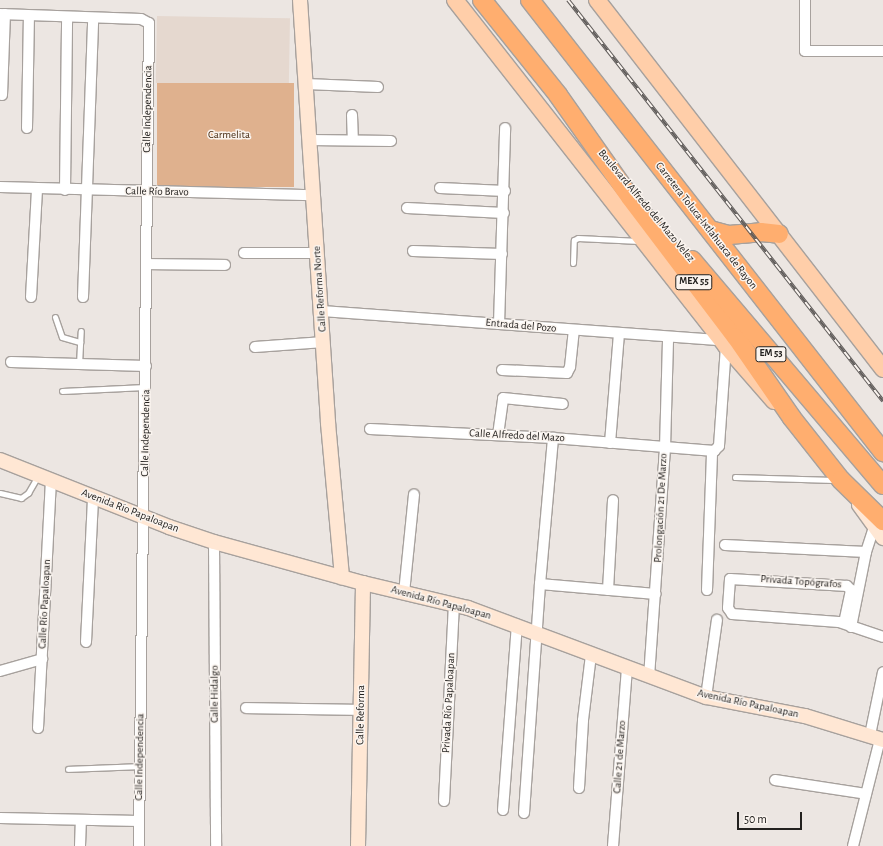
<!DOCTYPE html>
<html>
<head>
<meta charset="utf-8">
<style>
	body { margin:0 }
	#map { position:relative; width:883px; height:846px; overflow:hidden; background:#ece6e2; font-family:"Alegreya Sans",sans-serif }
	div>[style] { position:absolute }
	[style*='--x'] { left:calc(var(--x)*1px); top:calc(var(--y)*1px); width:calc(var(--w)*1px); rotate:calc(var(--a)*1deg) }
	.built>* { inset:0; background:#e5d8cf; transform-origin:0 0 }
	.green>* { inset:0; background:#dfb18e; transform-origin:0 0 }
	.roads { filter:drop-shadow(1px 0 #a7a19d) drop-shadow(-1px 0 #a7a19d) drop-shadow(0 1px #a7a19d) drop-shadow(0 -1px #a7a19d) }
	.lane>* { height:5px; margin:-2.5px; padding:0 2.5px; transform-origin:2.5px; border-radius:2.5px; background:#fff }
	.street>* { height:10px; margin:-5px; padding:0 5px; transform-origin:5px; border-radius:5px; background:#fff }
	.secondary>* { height:14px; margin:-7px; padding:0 7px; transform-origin:7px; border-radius:7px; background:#ffe7d4 }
	.primary>* { height:16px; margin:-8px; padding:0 8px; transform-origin:8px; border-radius:8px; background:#ffcea9 }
	.highway>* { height:18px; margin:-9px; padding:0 9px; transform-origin:9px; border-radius:9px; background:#ffae6f }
	.rail>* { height:4px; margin-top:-2px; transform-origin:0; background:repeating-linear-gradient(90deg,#faf4ef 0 8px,#615d5b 0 16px); box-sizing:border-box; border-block:1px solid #615d5b }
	span { translate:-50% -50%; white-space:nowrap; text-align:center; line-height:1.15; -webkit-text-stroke:3px #faf4ef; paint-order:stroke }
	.shield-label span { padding:1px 3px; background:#faf4ef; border:1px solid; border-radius:3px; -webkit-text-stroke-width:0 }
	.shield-label { font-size:10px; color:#23211f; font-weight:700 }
	.street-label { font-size:11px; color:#23211f }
	.park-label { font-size:11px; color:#45280f }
	.scale { position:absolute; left:737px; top:812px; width:65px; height:18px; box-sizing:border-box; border:2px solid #23211f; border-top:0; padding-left:5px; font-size:12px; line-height:14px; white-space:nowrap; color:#23211f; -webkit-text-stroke:3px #faf4ef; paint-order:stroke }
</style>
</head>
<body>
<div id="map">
	<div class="built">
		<i style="left:157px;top:16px;width:133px;height:67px;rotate:1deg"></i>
	</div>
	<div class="green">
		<i style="left:157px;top:83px;width:137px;height:104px"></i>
	</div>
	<div class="roads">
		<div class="lane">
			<i style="--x:573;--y:263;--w:23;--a:-88"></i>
			<i style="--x:574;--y:240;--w:4;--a:-27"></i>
			<i style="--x:578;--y:238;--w:61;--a:2.8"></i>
			<i style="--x:55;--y:317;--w:21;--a:71"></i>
			<i style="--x:62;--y:337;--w:19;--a:16"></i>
			<i style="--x:79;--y:364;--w:33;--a:-87"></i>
			<i style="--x:62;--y:391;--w:83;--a:-2.8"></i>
			<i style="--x:735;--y:477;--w:99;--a:1.7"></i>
			<i style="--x:0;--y:493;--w:22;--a:13"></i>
			<i style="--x:21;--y:498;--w:9;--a:-36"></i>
			<i style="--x:28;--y:493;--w:20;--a:-60"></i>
			<i style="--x:68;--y:769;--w:72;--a:-2.4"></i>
		</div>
		<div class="street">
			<i style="--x:805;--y:0;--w:51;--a:90"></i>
			<i style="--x:805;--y:51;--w:78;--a:0"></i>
			<i style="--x:0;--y:14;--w:141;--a:2"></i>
			<i style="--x:141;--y:19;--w:9;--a:27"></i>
			<i style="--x:149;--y:23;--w:823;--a:90.7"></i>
			<i style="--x:306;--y:84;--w:72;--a:2.4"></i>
			<i style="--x:2;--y:95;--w:81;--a:-87.9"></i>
			<i style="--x:352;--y:115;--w:25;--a:88"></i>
			<i style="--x:27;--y:128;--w:112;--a:-89"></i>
			<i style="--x:310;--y:140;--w:81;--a:0.7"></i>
			<i style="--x:0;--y:187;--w:313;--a:1.5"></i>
			<i style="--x:440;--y:188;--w:65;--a:2.6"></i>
			<i style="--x:65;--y:190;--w:173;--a:-89.3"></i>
			<i style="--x:407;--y:208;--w:97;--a:3"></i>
			<i style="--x:413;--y:251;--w:89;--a:1.9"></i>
			<i style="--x:244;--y:253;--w:74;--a:0"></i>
			<i style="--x:147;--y:264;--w:78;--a:0.7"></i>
			<i style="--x:31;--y:297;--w:108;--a:-86.8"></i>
			<i style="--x:83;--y:297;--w:279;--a:-87.9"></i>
			<i style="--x:322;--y:311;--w:400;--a:4.2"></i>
			<i style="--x:499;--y:324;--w:196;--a:-88.2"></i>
			<i style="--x:255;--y:347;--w:69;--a:-4.1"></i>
			<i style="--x:11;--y:362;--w:135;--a:1.7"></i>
			<i style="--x:502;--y:370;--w:65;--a:2.6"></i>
			<i style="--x:567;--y:373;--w:7;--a:-63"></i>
			<i style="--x:570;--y:367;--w:36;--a:-84"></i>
			<i style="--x:370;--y:429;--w:183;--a:2.8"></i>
			<i style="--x:553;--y:438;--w:162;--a:4.6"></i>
			<i style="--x:714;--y:451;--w:7;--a:-45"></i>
			<i style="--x:719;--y:446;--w:100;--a:-86"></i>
			<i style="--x:498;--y:435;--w:37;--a:-82"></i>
			<i style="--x:503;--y:398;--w:60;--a:5.7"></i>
			<i style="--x:610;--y:443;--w:109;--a:-85.3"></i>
			<i style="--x:214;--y:542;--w:304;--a:89.6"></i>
			<i style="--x:725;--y:545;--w:141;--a:2.8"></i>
			<i style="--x:540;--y:584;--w:116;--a:4.9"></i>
			<i style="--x:608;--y:590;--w:90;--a:-86.8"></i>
			<i style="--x:707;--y:590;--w:139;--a:-87.9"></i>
			<i style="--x:404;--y:593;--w:99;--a:-84.2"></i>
			<i style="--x:844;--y:623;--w:34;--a:-78"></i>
			<i style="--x:851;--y:590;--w:6;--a:-135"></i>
			<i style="--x:847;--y:586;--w:117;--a:-176.6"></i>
			<i style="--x:730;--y:579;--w:29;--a:94"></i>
			<i style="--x:728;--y:608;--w:7;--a:56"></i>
			<i style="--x:732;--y:614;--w:107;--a:4.3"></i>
			<i style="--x:839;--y:622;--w:46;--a:18.8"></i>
			<i style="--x:851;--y:627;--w:76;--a:-78.7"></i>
			<i style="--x:866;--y:552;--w:26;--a:-72"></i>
			<i style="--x:86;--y:642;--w:145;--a:-87.2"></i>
			<i style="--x:0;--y:671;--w:44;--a:-15.9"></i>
			<i style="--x:649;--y:677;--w:230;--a:-86"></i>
			<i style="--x:665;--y:448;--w:110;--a:-88.4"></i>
			<i style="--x:706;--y:697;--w:78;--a:-81.9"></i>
			<i style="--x:246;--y:708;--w:115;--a:1"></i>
			<i style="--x:38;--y:728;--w:248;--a:-87"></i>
			<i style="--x:870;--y:735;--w:64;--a:-78.3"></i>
			<i style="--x:775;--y:780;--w:92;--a:8.7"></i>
			<i style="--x:579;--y:788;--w:68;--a:-86.6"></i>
			<i style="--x:583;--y:720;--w:65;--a:-83"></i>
			<i style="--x:444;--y:801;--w:197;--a:-87.1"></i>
			<i style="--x:503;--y:810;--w:186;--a:-85.7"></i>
			<i style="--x:524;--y:813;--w:230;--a:-86"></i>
			<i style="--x:540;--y:584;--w:147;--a:-84.9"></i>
			<i style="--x:0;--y:818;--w:139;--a:1.2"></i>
			<i style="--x:80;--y:846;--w:24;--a:-88"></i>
			<i style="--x:613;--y:846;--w:179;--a:-85.5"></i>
			<i style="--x:853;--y:846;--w:110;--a:-75.8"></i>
		</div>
		<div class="secondary">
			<i style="--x:300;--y:0;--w:424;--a:86.2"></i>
			<i style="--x:328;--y:423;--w:155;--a:84.8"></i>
			<i style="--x:0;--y:460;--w:182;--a:21.6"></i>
			<i style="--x:169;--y:527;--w:47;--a:18.4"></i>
			<i style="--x:214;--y:542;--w:155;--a:15.4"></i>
			<i style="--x:363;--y:583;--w:108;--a:13.4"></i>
			<i style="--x:468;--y:608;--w:254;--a:20.5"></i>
			<i style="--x:706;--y:697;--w:101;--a:10.9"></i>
			<i style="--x:805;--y:716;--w:82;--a:17.1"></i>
			<i style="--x:859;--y:505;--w:41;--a:54"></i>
			<i style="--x:358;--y:846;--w:263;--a:-88.9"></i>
		</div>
		<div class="primary">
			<i style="--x:455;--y:0;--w:439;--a:51.9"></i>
			<i style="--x:726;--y:346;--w:73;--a:48.9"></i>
			<i style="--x:597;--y:0;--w:467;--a:52.2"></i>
		</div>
		<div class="highway">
			<i style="--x:482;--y:0;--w:122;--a:51.3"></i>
			<i style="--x:558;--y:95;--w:125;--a:54.8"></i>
			<i style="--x:630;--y:197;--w:176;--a:52.9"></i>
			<i style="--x:736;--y:337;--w:98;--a:55.3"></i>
			<i style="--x:792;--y:418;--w:79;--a:51.7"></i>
			<i style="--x:841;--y:480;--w:59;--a:44.3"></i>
			<i style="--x:530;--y:0;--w:574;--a:52.01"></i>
			<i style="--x:710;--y:230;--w:20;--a:15"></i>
			<i style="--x:729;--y:235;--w:32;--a:-5"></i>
			<i style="--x:761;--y:232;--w:18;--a:6"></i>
			<i style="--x:692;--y:260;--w:295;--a:49.7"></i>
		</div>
	</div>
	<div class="rail">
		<i style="--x:568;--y:0;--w:510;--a:51.85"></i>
	</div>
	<div class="shield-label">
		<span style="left:694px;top:282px">MEX 55</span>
		<span style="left:771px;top:354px">EM 53</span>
	</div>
	<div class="street-label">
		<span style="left:148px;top:109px;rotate:-89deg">Calle Independencia</span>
		<span style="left:157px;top:192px;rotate:1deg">Calle Río Bravo</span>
		<span style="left:646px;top:206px;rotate:50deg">Boulevard Alfredo del Mazo Velez</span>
		<span style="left:706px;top:226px;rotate:52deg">Carretera Toluca-Ixtlahuaca de Rayon</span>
		<span style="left:320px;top:289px;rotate:-94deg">Calle Reforma Norte</span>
		<span style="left:521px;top:326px;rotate:5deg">Entrada del Pozo</span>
		<span style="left:146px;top:433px;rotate:-89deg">Calle Independencia</span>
		<span style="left:517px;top:436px;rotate:3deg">Calle Alfredo del Mazo</span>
		<span style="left:661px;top:508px;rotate:-87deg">Prolongación 21 De Marzo</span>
		<span style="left:130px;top:511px;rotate:21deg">Avenida Río Papaloapan</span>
		<span style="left:801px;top:582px;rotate:4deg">Privada Topógrafos</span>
		<span style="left:441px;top:603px;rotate:15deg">Avenida Río Papaloapan</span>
		<span style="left:45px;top:604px;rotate:-87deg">Calle Río Papaloapan</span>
		<span style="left:215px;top:694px;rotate:-90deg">Calle Hidalgo</span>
		<span style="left:449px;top:703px;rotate:-87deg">Privada Río Papaloapan</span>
		<span style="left:748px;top:704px;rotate:12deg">Avenida Río Papaloapan</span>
		<span style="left:361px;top:715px;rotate:-89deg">Calle Reforma</span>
		<span style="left:140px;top:757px;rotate:-89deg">Calle Independencia</span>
		<span style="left:620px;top:757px;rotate:-86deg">Calle 21 de Marzo</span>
	</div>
	<div class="park-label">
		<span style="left:229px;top:135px">Carmelita</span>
	</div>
	<div class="scale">50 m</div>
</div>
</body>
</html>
